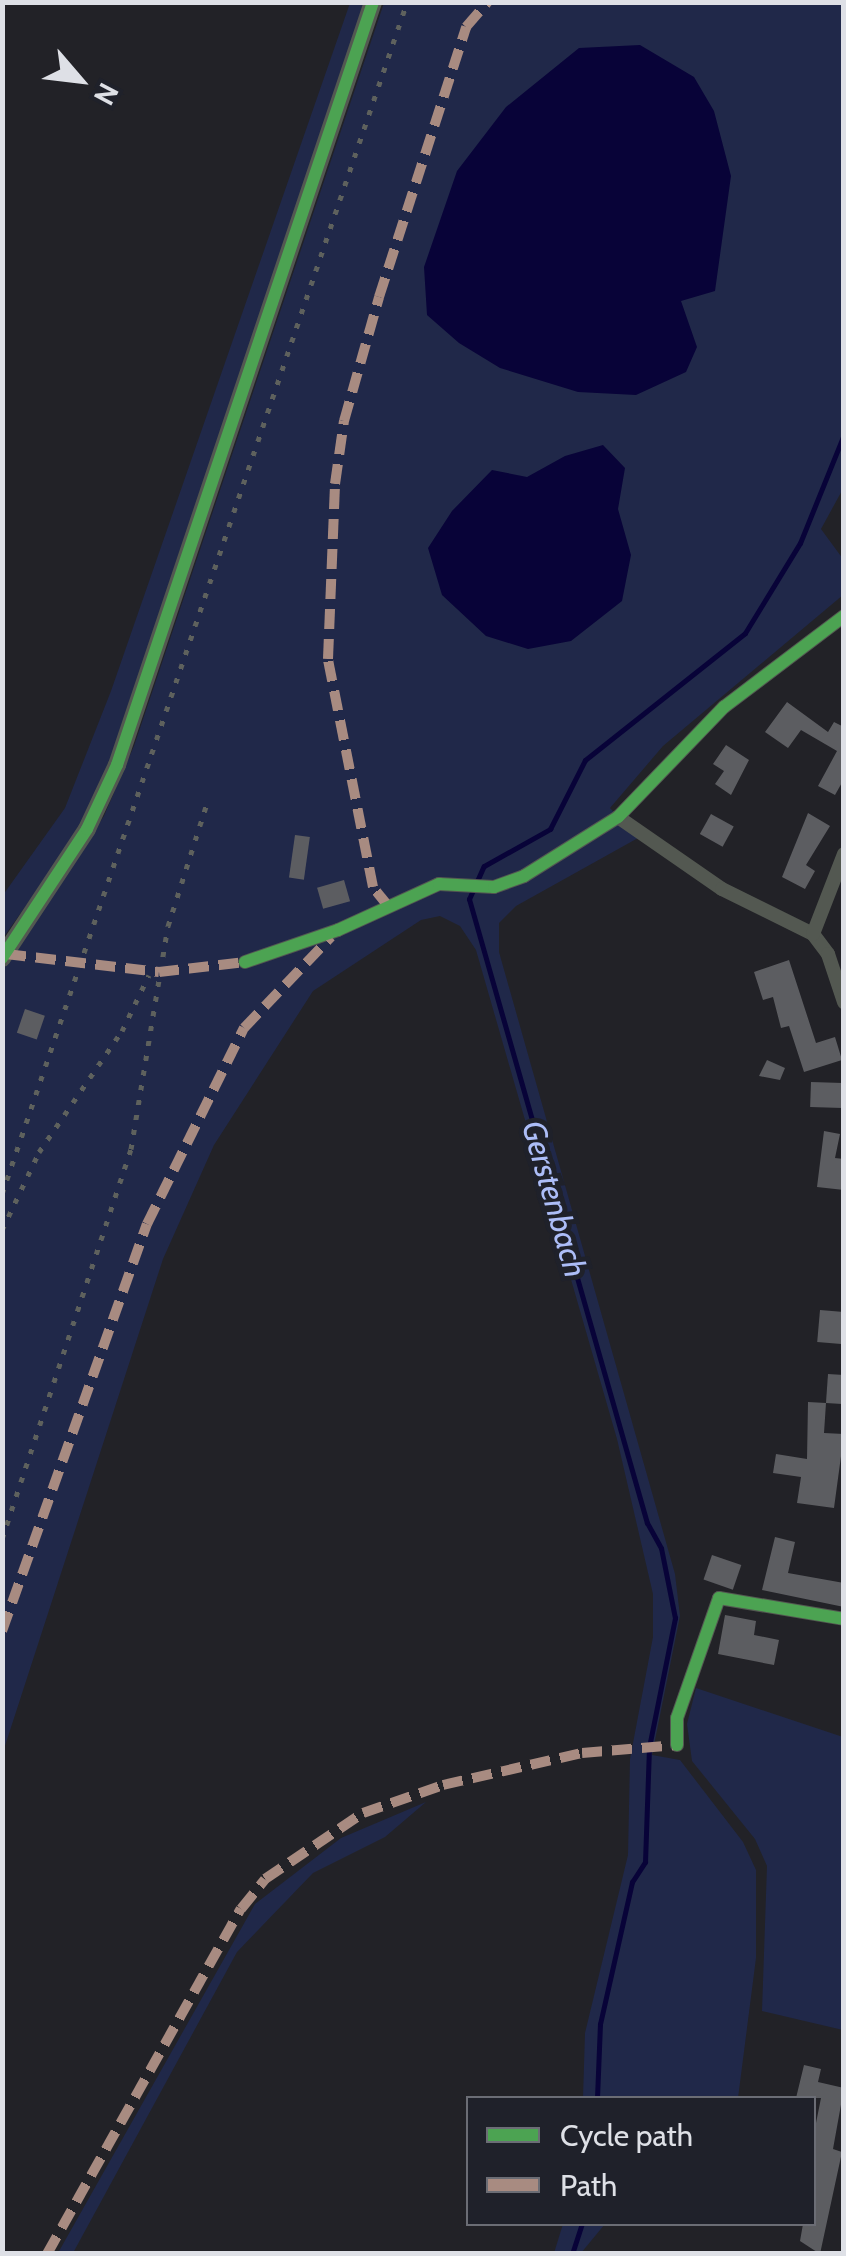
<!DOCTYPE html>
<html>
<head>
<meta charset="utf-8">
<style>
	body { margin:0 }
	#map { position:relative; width:846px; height:2256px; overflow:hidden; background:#222227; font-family:Cabin,sans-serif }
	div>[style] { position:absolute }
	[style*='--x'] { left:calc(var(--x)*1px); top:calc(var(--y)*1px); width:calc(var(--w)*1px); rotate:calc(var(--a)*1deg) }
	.green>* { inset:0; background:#202849 }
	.water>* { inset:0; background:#080338 }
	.stream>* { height:5px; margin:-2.5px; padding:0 2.5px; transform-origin:2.5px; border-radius:2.5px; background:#080338 }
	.building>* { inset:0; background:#5c5d61; transform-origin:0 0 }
	.minor>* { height:14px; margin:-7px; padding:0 7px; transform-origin:7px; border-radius:7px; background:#535851 }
	.tertiary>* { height:18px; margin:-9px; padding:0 9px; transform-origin:9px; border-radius:9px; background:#535851 }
	.rail>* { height:5px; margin-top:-2.5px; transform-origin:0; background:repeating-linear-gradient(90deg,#5e615d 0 5px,transparent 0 15px) }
	.quiet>* { height:10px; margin-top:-5px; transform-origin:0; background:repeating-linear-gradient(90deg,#a88b81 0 20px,transparent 0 30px) }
	.cycleway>* { height:12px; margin:-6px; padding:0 6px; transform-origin:6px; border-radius:6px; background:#4ca352 }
	span { translate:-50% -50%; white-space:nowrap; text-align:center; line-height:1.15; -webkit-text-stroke:10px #1f212a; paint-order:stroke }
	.water-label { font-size:32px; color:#acbdf7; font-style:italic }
	.frame { position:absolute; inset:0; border:5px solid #dee0e6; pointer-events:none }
	.legend { position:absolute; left:466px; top:2096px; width:350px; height:130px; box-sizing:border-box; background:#1f212a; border:2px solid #6b6d75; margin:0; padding:12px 18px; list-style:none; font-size:30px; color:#dee0e6 }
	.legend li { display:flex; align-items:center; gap:20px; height:50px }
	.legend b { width:50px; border:2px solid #6b6d75 }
	.north { position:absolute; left:30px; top:30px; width:100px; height:100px; -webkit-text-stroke:8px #1f212a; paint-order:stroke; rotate:118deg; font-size:28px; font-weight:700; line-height:40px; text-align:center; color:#dee0e6 }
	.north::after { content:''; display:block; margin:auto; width:35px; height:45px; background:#dee0e6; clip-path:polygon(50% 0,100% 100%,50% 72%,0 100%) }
</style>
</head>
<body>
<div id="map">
	<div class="green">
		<i style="clip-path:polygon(350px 3px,366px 3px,125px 722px,97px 794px,67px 848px,3px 938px,3px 895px,65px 808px,111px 691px)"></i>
		<i style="clip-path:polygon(384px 3px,843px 3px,844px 487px,821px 529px,843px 559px,843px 595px,663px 746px,610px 808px,638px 838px,516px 906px,499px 923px,499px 952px,675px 1574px,680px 1616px,652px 1755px,680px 1760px,743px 1842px,756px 1870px,756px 1958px,738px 2098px,583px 2098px,585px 2033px,628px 1855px,630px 1759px,653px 1637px,653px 1594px,617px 1439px,476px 950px,460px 926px,440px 916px,421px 920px,313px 991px,214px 1145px,163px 1259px,3px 1752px,3px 970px,104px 816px,134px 746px)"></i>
		<i style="clip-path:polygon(696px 1688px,843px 1737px,843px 2030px,762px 2011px,767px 1866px,755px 1839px,692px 1761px,687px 1724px)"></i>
		<i style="clip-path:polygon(426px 1802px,385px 1837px,313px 1873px,237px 1952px,73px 2253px,58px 2253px,255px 1904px,341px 1838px)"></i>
		<i style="clip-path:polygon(563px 2224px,605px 2224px,581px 2253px,554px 2253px)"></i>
	</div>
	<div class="water">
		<i style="clip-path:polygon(640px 45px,694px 77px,714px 111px,731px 176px,715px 291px,681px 301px,697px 347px,686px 372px,636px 395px,578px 392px,500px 368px,459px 343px,427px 315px,424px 267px,457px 171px,506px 107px,579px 48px)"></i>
		<i style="clip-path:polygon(603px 445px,625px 468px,618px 509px,631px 555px,622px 601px,571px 641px,528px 649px,486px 636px,442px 595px,428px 548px,452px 511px,492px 470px,527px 477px,565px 456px)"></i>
	</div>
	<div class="stream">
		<i style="--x:597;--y:2098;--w:74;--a:-87.7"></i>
		<i style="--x:600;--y:2024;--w:146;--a:-77.3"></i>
		<i style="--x:632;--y:1882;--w:24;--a:-57"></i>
		<i style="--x:645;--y:1862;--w:115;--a:-88"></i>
		<i style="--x:649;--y:1747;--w:132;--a:-78.6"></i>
		<i style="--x:675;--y:1618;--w:71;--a:-101.3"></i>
		<i style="--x:661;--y:1548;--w:29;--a:-119"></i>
		<i style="--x:647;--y:1523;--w:649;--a:-105.92"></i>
		<i style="--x:469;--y:899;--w:36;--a:-66"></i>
		<i style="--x:484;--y:866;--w:76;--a:-29.3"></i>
		<i style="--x:550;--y:829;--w:77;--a:-63.1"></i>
		<i style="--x:585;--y:760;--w:204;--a:-38.4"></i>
		<i style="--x:745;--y:633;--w:105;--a:-58.6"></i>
		<i style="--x:800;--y:543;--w:118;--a:-68"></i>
		<i style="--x:572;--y:2254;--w:32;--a:-72"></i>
	</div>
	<div class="building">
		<i style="clip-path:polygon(787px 702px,828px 732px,834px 722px,844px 727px,844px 779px,835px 795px,818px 786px,837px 751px,801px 730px,788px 748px,765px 732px)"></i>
		<i style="clip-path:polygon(726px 745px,749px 760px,731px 795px,715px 784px,724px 771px,713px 764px)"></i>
		<i style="clip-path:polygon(808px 813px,830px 826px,806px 865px,815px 871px,805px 889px,782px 877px)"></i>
		<i style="left:711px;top:814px;width:26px;height:23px;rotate:29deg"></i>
		<i style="left:295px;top:835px;width:15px;height:43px;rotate:8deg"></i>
		<i style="left:344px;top:880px;width:22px;height:28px;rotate:74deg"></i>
		<i style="clip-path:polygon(789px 960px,816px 1043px,835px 1037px,842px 1060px,804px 1072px,789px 1026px,781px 1028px,773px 997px,763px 1000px,754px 972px)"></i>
		<i style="left:25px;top:1009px;width:21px;height:25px;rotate:19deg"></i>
		<i style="clip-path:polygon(767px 1060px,785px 1068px,780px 1080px,759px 1076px)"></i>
		<i style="left:811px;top:1082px;width:32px;height:25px;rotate:2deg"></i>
		<i style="clip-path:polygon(824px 1131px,840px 1134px,835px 1158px,844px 1159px,844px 1190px,817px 1187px)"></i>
		<i style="left:820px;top:1310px;width:24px;height:32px;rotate:5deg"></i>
		<i style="left:828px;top:1374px;width:16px;height:29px;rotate:4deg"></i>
		<i style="clip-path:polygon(808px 1402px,826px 1403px,824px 1433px,844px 1434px,834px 1508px,797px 1503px,801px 1477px,773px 1473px,776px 1454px,807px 1459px)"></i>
		<i style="clip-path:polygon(775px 1537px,795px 1542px,788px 1573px,844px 1583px,844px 1607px,762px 1590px)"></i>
		<i style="left:712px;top:1555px;width:31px;height:26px;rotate:19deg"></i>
		<i style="clip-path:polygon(725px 1615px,756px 1621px,754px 1635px,779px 1640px,774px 1665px,718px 1654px)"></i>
		<i style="clip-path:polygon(804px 2065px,821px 2069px,818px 2082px,844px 2088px,833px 2149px,842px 2152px,820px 2254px,800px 2241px,803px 2224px,814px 2224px,814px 2133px,821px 2098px,796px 2098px)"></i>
	</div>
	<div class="minor">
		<i style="--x:618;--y:817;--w:126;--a:34.7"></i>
		<i style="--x:722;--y:889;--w:102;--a:26.3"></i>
		<i style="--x:813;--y:934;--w:25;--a:53"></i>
		<i style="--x:828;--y:954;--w:51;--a:71.6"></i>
		<i style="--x:813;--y:934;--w:86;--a:-68.8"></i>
		<i style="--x:245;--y:962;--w:98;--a:-19"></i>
		<i style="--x:338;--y:930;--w:111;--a:-24.5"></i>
		<i style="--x:439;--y:884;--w:55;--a:3.1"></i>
		<i style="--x:494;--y:887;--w:32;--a:-20"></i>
		<i style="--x:524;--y:876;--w:111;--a:-32.1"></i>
		<i style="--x:618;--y:817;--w:153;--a:-46.1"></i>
		<i style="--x:724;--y:707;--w:151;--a:-37.2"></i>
		<i style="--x:677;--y:1745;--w:27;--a:-90"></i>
		<i style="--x:677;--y:1718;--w:127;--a:-70.7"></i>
		<i style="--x:719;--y:1598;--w:127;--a:9.5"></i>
	</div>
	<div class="tertiary">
		<i style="--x:2;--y:958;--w:154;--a:-56.6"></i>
		<i style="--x:87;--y:829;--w:71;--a:-64.9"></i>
		<i style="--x:117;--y:765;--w:805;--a:-71.45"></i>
	</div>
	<div class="rail">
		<i style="--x:2;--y:1194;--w:1259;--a:-71.23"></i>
		<i style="--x:2;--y:1230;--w:86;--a:-64.6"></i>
		<i style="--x:39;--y:1152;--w:147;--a:-55.6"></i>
		<i style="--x:122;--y:1031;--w:62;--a:-64.3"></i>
		<i style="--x:2;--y:1539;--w:411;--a:-71.7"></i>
		<i style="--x:131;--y:1149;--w:226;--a:-80.6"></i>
		<i style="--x:168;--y:926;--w:126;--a:-72.4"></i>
	</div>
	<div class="quiet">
		<i style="--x:389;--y:907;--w:26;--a:-129"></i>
		<i style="--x:373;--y:887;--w:232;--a:-101.2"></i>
		<i style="--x:328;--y:659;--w:175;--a:-87.7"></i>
		<i style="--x:335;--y:484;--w:64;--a:-81.9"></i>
		<i style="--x:344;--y:421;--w:129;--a:-74.2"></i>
		<i style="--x:379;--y:297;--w:284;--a:-72.1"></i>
		<i style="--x:466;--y:27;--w:33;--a:-49"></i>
		<i style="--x:6;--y:954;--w:154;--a:6.7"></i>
		<i style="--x:159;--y:972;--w:87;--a:-6.6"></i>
		<i style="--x:2;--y:1631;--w:432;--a:-70.4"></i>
		<i style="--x:147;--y:1224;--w:219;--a:-63.7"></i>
		<i style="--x:244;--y:1028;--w:126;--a:-46.3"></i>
		<i style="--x:47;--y:2254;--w:396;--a:-60.7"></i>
		<i style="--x:241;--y:1909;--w:38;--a:-51"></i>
		<i style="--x:265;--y:1879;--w:118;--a:-34"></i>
		<i style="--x:363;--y:1813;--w:85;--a:-19.3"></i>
		<i style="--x:443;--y:1785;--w:143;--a:-13"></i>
		<i style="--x:582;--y:1753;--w:95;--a:-4.8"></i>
	</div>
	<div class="cycleway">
		<i style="--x:2;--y:958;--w:154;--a:-56.6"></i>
		<i style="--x:87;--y:829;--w:71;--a:-64.9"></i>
		<i style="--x:117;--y:765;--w:805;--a:-71.45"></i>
		<i style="--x:245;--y:962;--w:98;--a:-19"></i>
		<i style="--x:338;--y:930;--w:111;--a:-24.5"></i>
		<i style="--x:439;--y:884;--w:55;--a:3.1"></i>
		<i style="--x:494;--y:887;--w:32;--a:-20"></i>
		<i style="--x:524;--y:876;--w:111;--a:-32.1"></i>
		<i style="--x:618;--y:817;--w:153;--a:-46.1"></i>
		<i style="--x:724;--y:707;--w:151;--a:-37.2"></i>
		<i style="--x:677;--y:1745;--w:27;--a:-90"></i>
		<i style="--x:677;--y:1718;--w:127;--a:-70.7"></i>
		<i style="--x:719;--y:1598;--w:127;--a:9.5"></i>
	</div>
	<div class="water-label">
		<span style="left:554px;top:1199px;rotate:74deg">Gerstenbach</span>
	</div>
	<div class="frame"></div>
	<ul class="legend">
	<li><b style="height:12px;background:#4ca352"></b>Cycle path</li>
	<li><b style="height:12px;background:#a88b81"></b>Path</li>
	</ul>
	<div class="north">N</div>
</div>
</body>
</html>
